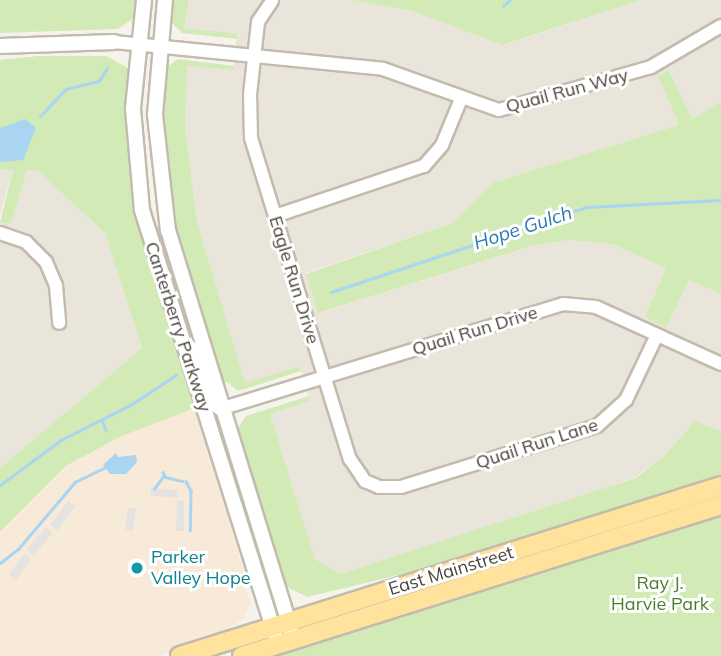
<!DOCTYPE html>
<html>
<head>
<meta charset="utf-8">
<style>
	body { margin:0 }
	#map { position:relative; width:721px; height:656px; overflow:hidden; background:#f6f3ec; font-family:Mulish,sans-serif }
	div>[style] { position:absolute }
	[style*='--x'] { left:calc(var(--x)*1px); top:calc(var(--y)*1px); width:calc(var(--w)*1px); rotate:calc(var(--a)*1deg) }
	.residential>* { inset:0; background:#eae5da }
	.commercial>* { inset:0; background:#f7ead8 }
	.green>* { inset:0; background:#d2eab5 }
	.parking>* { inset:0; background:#e5e3e0; transform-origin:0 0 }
	.water>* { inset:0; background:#a9d4f2 }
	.stream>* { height:2.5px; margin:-1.25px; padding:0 1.25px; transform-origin:1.25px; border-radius:1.25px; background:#a9d4f2 }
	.roads { filter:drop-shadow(2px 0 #c2bbae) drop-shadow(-2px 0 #c2bbae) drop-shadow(0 2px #c2bbae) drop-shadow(0 -2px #c2bbae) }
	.minor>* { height:12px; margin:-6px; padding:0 6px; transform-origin:6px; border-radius:6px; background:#fff }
	.tertiary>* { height:14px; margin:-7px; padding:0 7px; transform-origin:7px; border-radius:7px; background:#fff }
	.primary>* { height:18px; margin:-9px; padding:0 9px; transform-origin:9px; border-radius:9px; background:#ffe39c }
	.dots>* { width:19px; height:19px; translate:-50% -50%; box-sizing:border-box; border:4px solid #fff; border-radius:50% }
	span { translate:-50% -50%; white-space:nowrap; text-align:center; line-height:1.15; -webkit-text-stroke:6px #fff; paint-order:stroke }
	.street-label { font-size:18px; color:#4b4439 }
	.culture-label { font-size:18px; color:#0d838f }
	.left { translate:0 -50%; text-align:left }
	.park-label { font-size:18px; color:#4a7f2a }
	.water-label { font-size:19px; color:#2e7ab2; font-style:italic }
</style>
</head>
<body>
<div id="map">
	<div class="residential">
		<i style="clip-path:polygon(189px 0,351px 0,409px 10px,504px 45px,641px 0,721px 0,721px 101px,692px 119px,669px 70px,658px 76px,679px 125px,492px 183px,452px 223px,306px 273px,319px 313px,533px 246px,570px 240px,612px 244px,666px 268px,645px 317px,668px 327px,689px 280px,721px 294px,721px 431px,695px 421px,665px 455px,636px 477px,549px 509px,340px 574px,315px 559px,270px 414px,310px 401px,300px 366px,245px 384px,197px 222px,185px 126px,187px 65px,233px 70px,237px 35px,184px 28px)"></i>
		<i style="clip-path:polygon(0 169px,13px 169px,0 215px)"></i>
		<i style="clip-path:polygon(27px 170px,37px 170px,105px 233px,142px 348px,0 468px,0 222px,11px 224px)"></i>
	</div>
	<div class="commercial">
		<i style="clip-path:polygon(195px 408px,247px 581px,242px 584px,251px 602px,244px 619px,213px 637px,160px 656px,0 656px,0 532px,66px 467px,122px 436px)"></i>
	</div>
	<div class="green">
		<i style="clip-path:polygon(0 0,138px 0,134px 18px,118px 29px,0 33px)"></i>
		<i style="clip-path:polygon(171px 0,189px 0,184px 28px,237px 34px,237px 39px,182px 33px,168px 19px)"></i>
		<i style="clip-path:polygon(351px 0,641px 0,503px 45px,409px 10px)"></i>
		<i style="clip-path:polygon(38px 56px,106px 56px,128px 68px,127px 133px,134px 201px,195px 408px,122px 436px,66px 466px,0 532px,0 468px,142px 348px,105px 233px,37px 170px,27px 170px,11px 224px,0 222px,13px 170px,0 169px,0 60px)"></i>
		<i style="clip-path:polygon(178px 59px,234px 66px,233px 70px,187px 66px,185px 126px,197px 222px,245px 383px,300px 366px,301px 371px,238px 391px,227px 382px,221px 384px,172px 215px,163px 146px,163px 70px)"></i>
		<i style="clip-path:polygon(142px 65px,141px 135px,149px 206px,171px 263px,210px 392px,147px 204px,139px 130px)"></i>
		<i style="clip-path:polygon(669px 70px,692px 119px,721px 101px,721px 294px,689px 280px,667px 328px,645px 317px,666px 268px,612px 244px,570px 240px,532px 246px,318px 313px,306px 274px,452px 223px,492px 183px,679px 125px,658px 76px)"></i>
		<i style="clip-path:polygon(309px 396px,310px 401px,270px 414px,315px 559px,340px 574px,636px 478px,665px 455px,695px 421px,721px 431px,721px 480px,477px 556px,307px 597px,289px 588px,279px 571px,236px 431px,246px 416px)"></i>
		<i style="clip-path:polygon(225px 453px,249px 515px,275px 598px,272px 603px)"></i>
		<i style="clip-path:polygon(721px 511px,721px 656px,264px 656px,300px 648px,302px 644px)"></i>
	</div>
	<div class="parking">
		<i style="left:151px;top:488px;width:27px;height:8px;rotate:4deg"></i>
		<i style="clip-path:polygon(177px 500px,184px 501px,184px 531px,176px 531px)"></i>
		<i style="left:68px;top:501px;width:9px;height:30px;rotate:36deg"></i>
		<i style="left:128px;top:508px;width:8px;height:22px;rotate:7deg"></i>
		<i style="left:46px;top:527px;width:9px;height:30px;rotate:41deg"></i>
		<i style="left:24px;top:554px;width:9px;height:26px;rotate:36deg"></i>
	</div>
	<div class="water">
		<i style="clip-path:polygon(25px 119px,36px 128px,23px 160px,0 162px,0 128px)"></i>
		<i style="clip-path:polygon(116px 453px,118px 457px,136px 455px,137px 462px,126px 474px,110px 474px,103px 465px)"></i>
	</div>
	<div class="stream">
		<i style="--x:503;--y:6;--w:9;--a:-41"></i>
		<i style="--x:40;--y:116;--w:37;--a:-46"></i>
		<i style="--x:66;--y:89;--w:34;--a:-14"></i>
		<i style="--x:99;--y:81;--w:15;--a:-58"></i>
		<i style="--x:331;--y:292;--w:270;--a:-18.4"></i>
		<i style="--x:587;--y:207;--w:134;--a:-3"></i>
		<i style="--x:102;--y:420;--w:11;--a:68"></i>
		<i style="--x:163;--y:472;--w:5;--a:68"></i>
		<i style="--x:165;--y:477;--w:18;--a:13"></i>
		<i style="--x:186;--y:481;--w:11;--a:63"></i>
		<i style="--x:191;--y:491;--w:39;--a:91"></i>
		<i style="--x:0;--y:485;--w:76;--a:-36.4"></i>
		<i style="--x:61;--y:440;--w:80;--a:-26.9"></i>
		<i style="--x:132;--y:404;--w:53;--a:-33.4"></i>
		<i style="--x:154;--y:489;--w:17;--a:-54"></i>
		<i style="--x:0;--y:563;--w:23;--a:-38"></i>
		<i style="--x:18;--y:549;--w:88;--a:-49.6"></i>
		<i style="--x:75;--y:482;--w:32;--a:-26"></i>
	</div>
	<div class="roads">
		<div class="minor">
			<i style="--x:272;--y:1;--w:25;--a:124"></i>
			<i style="--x:258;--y:22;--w:72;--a:96.3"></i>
			<i style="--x:250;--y:94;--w:44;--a:88.7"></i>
			<i style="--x:251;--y:138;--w:336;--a:72.9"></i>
			<i style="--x:350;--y:459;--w:27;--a:56"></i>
			<i style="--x:365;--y:481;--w:15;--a:23"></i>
			<i style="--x:379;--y:487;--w:22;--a:0"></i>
			<i style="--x:401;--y:487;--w:205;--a:-17.3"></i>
			<i style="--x:597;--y:426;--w:39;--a:-42"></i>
			<i style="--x:626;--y:400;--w:72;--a:-64.5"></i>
			<i style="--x:114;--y:42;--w:270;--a:5.7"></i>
			<i style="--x:383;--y:69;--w:123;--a:19.5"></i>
			<i style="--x:499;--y:110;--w:158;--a:-15.8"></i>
			<i style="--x:651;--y:67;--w:81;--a:-30.4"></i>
			<i style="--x:275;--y:216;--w:157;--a:-18.6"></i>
			<i style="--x:424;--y:166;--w:28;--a:-49"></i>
			<i style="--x:442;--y:145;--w:50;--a:-67.6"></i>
			<i style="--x:0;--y:233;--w:28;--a:19"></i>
			<i style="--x:26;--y:242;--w:28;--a:45"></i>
			<i style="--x:46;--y:262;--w:26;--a:67"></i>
			<i style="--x:56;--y:286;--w:37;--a:85"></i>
			<i style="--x:184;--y:341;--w:16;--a:43"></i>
			<i style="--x:196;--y:352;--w:55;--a:71.9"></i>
			<i style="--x:213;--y:404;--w:9;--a:36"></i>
			<i style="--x:220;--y:409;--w:359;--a:-17"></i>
			<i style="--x:563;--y:304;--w:33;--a:5"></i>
			<i style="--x:596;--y:307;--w:137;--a:24.5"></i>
		</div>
		<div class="tertiary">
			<i style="--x:144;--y:0;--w:110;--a:95.8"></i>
			<i style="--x:133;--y:109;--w:101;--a:84.9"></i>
			<i style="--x:142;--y:210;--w:456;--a:72.6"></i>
			<i style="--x:165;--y:0;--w:115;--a:95"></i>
			<i style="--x:155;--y:115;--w:116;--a:83.6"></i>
			<i style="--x:168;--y:230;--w:418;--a:72.9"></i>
			<i style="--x:0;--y:46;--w:114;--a:-2"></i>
		</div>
		<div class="primary">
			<i style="--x:180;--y:656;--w:567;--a:-17.44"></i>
			<i style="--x:242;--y:656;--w:502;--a:-17.5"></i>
		</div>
	</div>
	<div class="dots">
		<i style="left:137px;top:568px;background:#0f9aa8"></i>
	</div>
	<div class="street-label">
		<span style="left:567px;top:91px;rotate:-15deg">Quail Run Way</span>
		<span style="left:294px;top:280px;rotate:73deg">Eagle Run Drive</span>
		<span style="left:178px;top:327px;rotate:72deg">Canterberry Parkway</span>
		<span style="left:475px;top:331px;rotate:-17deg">Quail Run Drive</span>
		<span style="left:537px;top:444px;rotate:-18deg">Quail Run Lane</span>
		<span style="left:451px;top:571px;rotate:-17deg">East Mainstreet</span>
	</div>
	<div class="culture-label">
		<span class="left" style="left:151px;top:568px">Parker<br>Valley Hope</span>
	</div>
	<div class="park-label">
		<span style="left:660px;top:594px">Ray J.<br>Harvie Park</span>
	</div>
	<div class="water-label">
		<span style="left:523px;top:228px;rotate:-18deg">Hope Gulch</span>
	</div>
</div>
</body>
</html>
